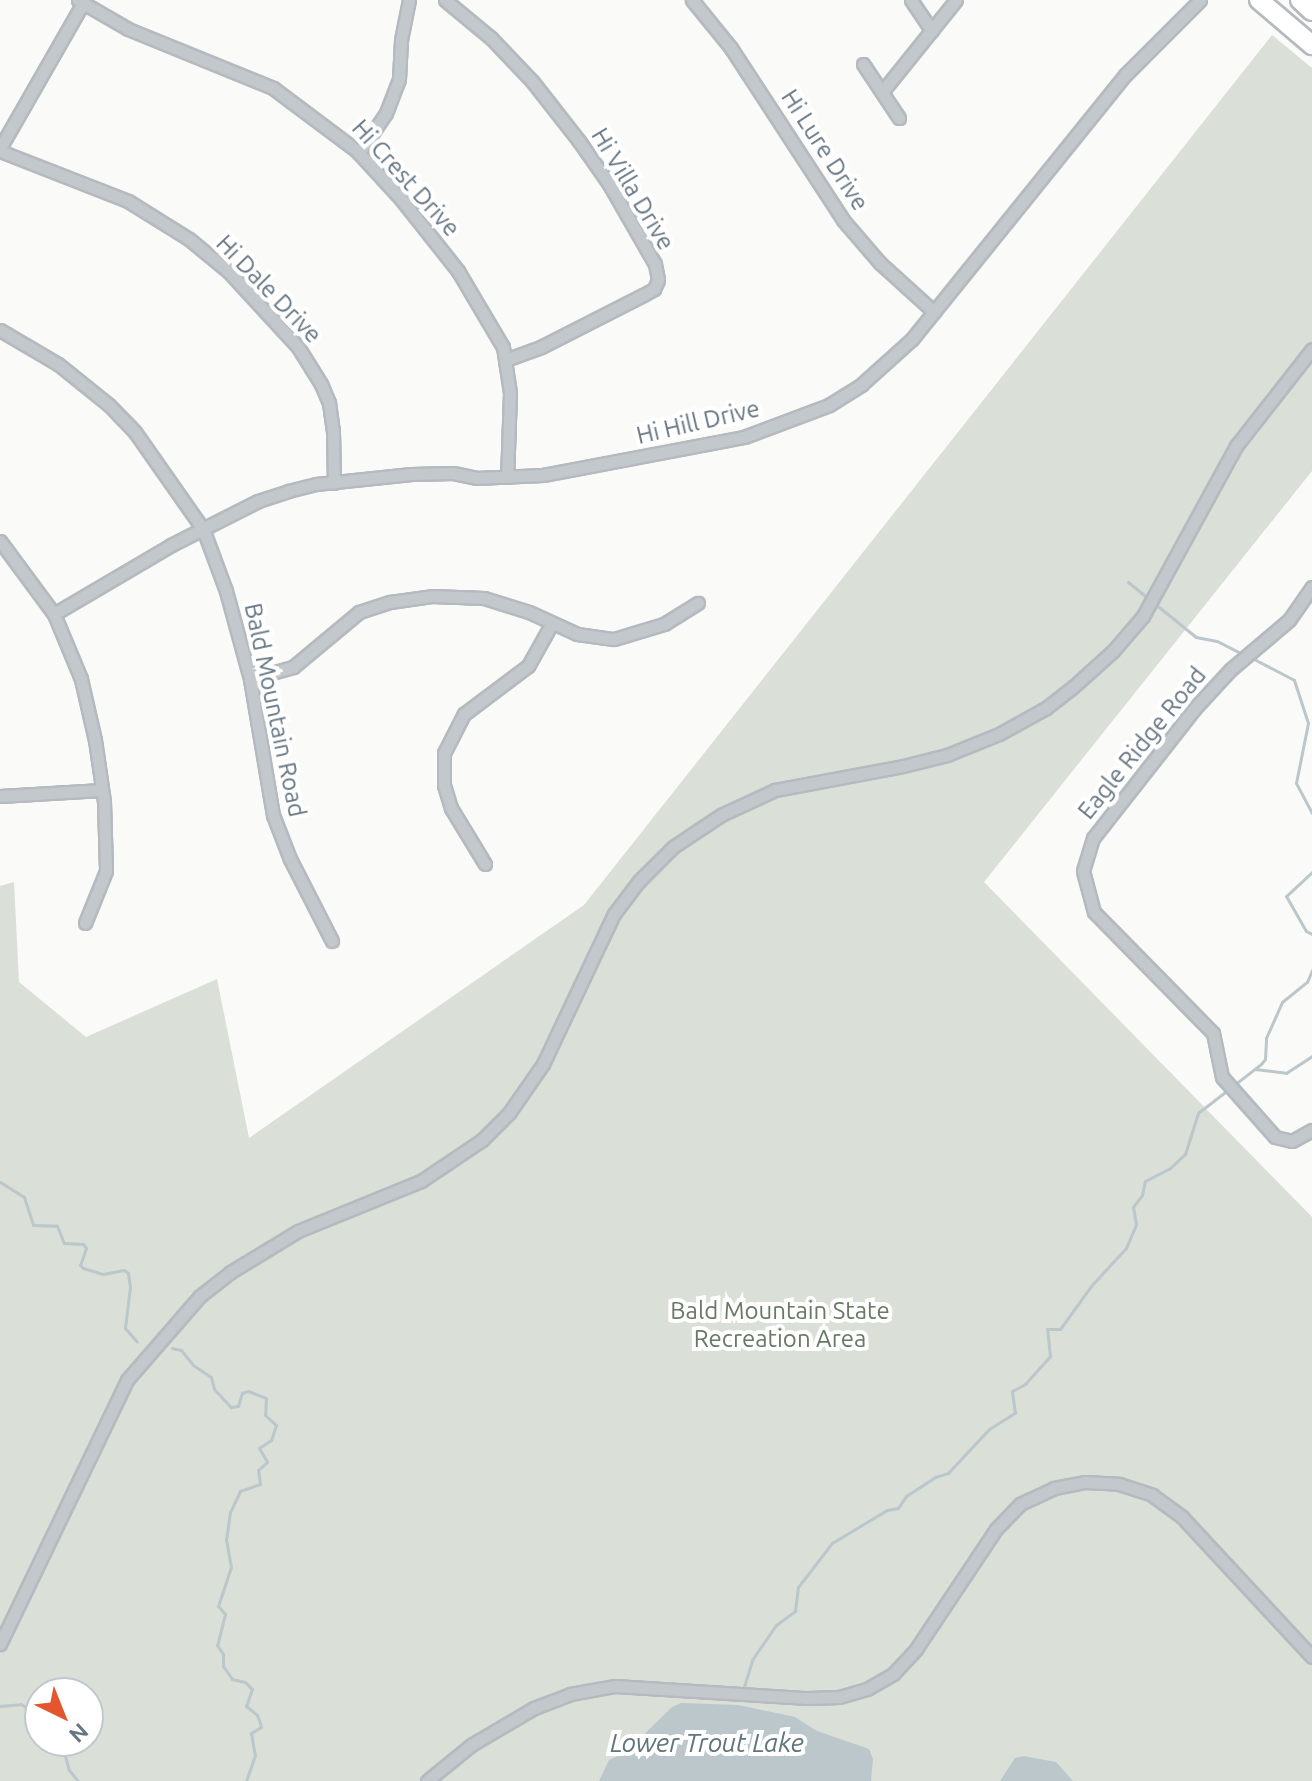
<!DOCTYPE html>
<html>
<head>
<meta charset="utf-8">
<style>
	body { margin:0 }
	#map { position:relative; width:1312px; height:1781px; overflow:hidden; background:#fafaf8; font-family:Ubuntu,sans-serif }
	div>[style] { position:absolute }
	[style*='--x'] { left:calc(var(--x)*1px); top:calc(var(--y)*1px); width:calc(var(--w)*1px); rotate:calc(var(--a)*1deg) }
	.green>* { inset:0; background:#dadfd7 }
	.water>* { inset:0; background:#bbc7cb }
	.stream>* { height:3px; margin:-1.5px; padding:0 1.5px; transform-origin:1.5px; border-radius:1.5px; background:#bbc7cb }
	.roads { filter:drop-shadow(2px 0 #b5babe) drop-shadow(-2px 0 #b5babe) drop-shadow(0 2px #b5babe) drop-shadow(0 -2px #b5babe) }
	.minor>* { height:11px; margin:-5.5px; padding:0 5.5px; transform-origin:5.5px; border-radius:5.5px; background:#c3c8cc }
	.primary>* { height:18px; margin:-9px; padding:0 9px; transform-origin:9px; border-radius:9px; background:#fff }
	span { translate:-50% -50%; white-space:nowrap; text-align:center; line-height:1.15; -webkit-text-stroke:8px #fff; paint-order:stroke }
	.street-label { font-size:24px; color:#657683 }
	.park-label { font-size:24px; color:#687a64 }
	.water-label { font-size:26px; color:#60757c; font-style:italic }
	.north { position:absolute; left:24px; top:1677px; width:80px; height:80px; box-sizing:border-box; background:#fff; border:2px solid #c1c8cd; border-radius:50%; rotate:137deg; font-size:22px; font-weight:700; line-height:32px; text-align:center; color:#657683 }
	.north::after { content:''; display:block; margin:auto; width:28px; height:36px; background:#e4572e; clip-path:polygon(50% 0,100% 100%,50% 72%,0 100%) }
</style>
</head>
<body>
<div id="map">
	<div class="green">
		<i style="clip-path:polygon(evenodd,1272px 35px,1312px 68px,1312px 471px,984px 882px,1312px 1217px,1312px 1781px,0 1781px,0 886px,14px 882px,19px 982px,86px 1037px,217px 979px,249px 1138px,584px 905px,1272px 35px,40px 1693px,88px 1693px,88px 1741px,40px 1741px,40px 1693px)"></i>
	</div>
	<div class="water">
		<i style="clip-path:polygon(681px 1703px,738px 1705px,795px 1717px,817px 1731px,869px 1749px,873px 1759px,871px 1781px,599px 1781px,609px 1760px,625px 1753px,672px 1707px)"></i>
		<i style="clip-path:polygon(1024px 1756px,1056px 1762px,1073px 1781px,1000px 1781px,1015px 1758px)"></i>
	</div>
	<div class="stream">
		<i style="--x:1128;--y:582;--w:87;--a:39"></i>
		<i style="--x:1196;--y:637;--w:21;--a:11"></i>
		<i style="--x:1217;--y:641;--w:31;--a:27"></i>
		<i style="--x:1252;--y:658;--w:47;--a:27.6"></i>
		<i style="--x:1294;--y:680;--w:45;--a:72"></i>
		<i style="--x:1308;--y:723;--w:61;--a:101.3"></i>
		<i style="--x:1296;--y:783;--w:34;--a:62"></i>
		<i style="--x:1312;--y:872;--w:35;--a:137"></i>
		<i style="--x:1286;--y:896;--w:40;--a:60.3"></i>
		<i style="--x:1306;--y:931;--w:7;--a:27"></i>
		<i style="--x:1255;--y:1069;--w:31;--a:7"></i>
		<i style="--x:1286;--y:1073;--w:31;--a:-33"></i>
		<i style="--x:0;--y:1182;--w:28;--a:32"></i>
		<i style="--x:24;--y:1197;--w:29;--a:72"></i>
		<i style="--x:33;--y:1225;--w:24;--a:2"></i>
		<i style="--x:57;--y:1226;--w:18;--a:68"></i>
		<i style="--x:64;--y:1243;--w:19;--a:3"></i>
		<i style="--x:83;--y:1244;--w:5;--a:53"></i>
		<i style="--x:86;--y:1248;--w:18;--a:109"></i>
		<i style="--x:80;--y:1265;--w:4;--a:45"></i>
		<i style="--x:83;--y:1268;--w:21;--a:17"></i>
		<i style="--x:103;--y:1274;--w:21;--a:-11"></i>
		<i style="--x:124;--y:1270;--w:5;--a:37"></i>
		<i style="--x:128;--y:1273;--w:14;--a:82"></i>
		<i style="--x:130;--y:1287;--w:41;--a:97"></i>
		<i style="--x:125;--y:1328;--w:18;--a:49"></i>
		<i style="--x:172;--y:1348;--w:9;--a:13"></i>
		<i style="--x:181;--y:1350;--w:19;--a:51"></i>
		<i style="--x:193;--y:1365;--w:22;--a:34"></i>
		<i style="--x:211;--y:1377;--w:12;--a:76"></i>
		<i style="--x:214;--y:1389;--w:25;--a:47"></i>
		<i style="--x:231;--y:1407;--w:7;--a:-8"></i>
		<i style="--x:238;--y:1406;--w:14;--a:-73"></i>
		<i style="--x:242;--y:1393;--w:6;--a:-18"></i>
		<i style="--x:248;--y:1391;--w:19;--a:21"></i>
		<i style="--x:266;--y:1398;--w:17;--a:93"></i>
		<i style="--x:265;--y:1415;--w:15;--a:42"></i>
		<i style="--x:276;--y:1425;--w:16;--a:108"></i>
		<i style="--x:271;--y:1440;--w:14;--a:146"></i>
		<i style="--x:259;--y:1448;--w:16;--a:60"></i>
		<i style="--x:267;--y:1462;--w:12;--a:138"></i>
		<i style="--x:258;--y:1470;--w:14;--a:82"></i>
		<i style="--x:260;--y:1484;--w:21;--a:161"></i>
		<i style="--x:240;--y:1491;--w:23;--a:115"></i>
		<i style="--x:230;--y:1512;--w:27;--a:98"></i>
		<i style="--x:226;--y:1539;--w:28;--a:80"></i>
		<i style="--x:231;--y:1567;--w:41;--a:108.4"></i>
		<i style="--x:218;--y:1606;--w:11;--a:49"></i>
		<i style="--x:225;--y:1614;--w:32;--a:104"></i>
		<i style="--x:217;--y:1645;--w:11;--a:56"></i>
		<i style="--x:223;--y:1654;--w:12;--a:90"></i>
		<i style="--x:223;--y:1666;--w:16;--a:55"></i>
		<i style="--x:232;--y:1679;--w:13;--a:13"></i>
		<i style="--x:245;--y:1682;--w:10;--a:45"></i>
		<i style="--x:252;--y:1689;--w:18;--a:109"></i>
		<i style="--x:246;--y:1706;--w:14;--a:39"></i>
		<i style="--x:257;--y:1715;--w:9;--a:69"></i>
		<i style="--x:260;--y:1723;--w:4;--a:76"></i>
		<i style="--x:261;--y:1727;--w:12;--a:149"></i>
		<i style="--x:251;--y:1733;--w:22;--a:80"></i>
		<i style="--x:255;--y:1755;--w:28;--a:109"></i>
		<i style="--x:743;--y:1690;--w:31;--a:-73"></i>
		<i style="--x:752;--y:1660;--w:42;--a:-55.6"></i>
		<i style="--x:776;--y:1625;--w:24;--a:-36"></i>
		<i style="--x:795;--y:1611;--w:24;--a:-83"></i>
		<i style="--x:798;--y:1587;--w:56;--a:-52.3"></i>
		<i style="--x:832;--y:1543;--w:64;--a:-31"></i>
		<i style="--x:887;--y:1510;--w:11;--a:-10"></i>
		<i style="--x:898;--y:1508;--w:14;--a:-56"></i>
		<i style="--x:906;--y:1496;--w:35;--a:-33"></i>
		<i style="--x:935;--y:1477;--w:14;--a:-17"></i>
		<i style="--x:948;--y:1473;--w:60;--a:-47"></i>
		<i style="--x:989;--y:1429;--w:31;--a:-32"></i>
		<i style="--x:1015;--y:1413;--w:22;--a:-98"></i>
		<i style="--x:1012;--y:1391;--w:15;--a:-28"></i>
		<i style="--x:1025;--y:1384;--w:38;--a:-48"></i>
		<i style="--x:1050;--y:1356;--w:27;--a:-96"></i>
		<i style="--x:1047;--y:1329;--w:13;--a:0"></i>
		<i style="--x:1060;--y:1329;--w:53;--a:-54.2"></i>
		<i style="--x:1091;--y:1286;--w:52;--a:-47.4"></i>
		<i style="--x:1126;--y:1248;--w:26;--a:-67"></i>
		<i style="--x:1136;--y:1224;--w:17;--a:-100"></i>
		<i style="--x:1133;--y:1207;--w:15;--a:-53"></i>
		<i style="--x:1142;--y:1195;--w:14;--a:-78"></i>
		<i style="--x:1145;--y:1181;--w:28;--a:-27"></i>
		<i style="--x:1170;--y:1168;--w:21;--a:-43"></i>
		<i style="--x:1185;--y:1154;--w:43;--a:-72.4"></i>
		<i style="--x:1198;--y:1113;--w:80;--a:-37.9"></i>
		<i style="--x:1261;--y:1064;--w:6;--a:-51"></i>
		<i style="--x:1265;--y:1059;--w:21;--a:-87"></i>
		<i style="--x:1266;--y:1038;--w:39;--a:-66"></i>
		<i style="--x:1282;--y:1002;--w:32;--a:-39"></i>
		<i style="--x:1307;--y:982;--w:13;--a:-67"></i>
		<i style="--x:0;--y:1706;--w:21;--a:-5"></i>
		<i style="--x:21;--y:1704;--w:22;--a:32"></i>
		<i style="--x:61;--y:1741;--w:30;--a:75"></i>
		<i style="--x:69;--y:1770;--w:14;--a:51"></i>
	</div>
	<div class="roads">
		<div class="minor">
			<i style="--x:78;--y:0;--w:58;--a:30.1"></i>
			<i style="--x:128;--y:29;--w:157;--a:22.1"></i>
			<i style="--x:273;--y:88;--w:104;--a:36.8"></i>
			<i style="--x:356;--y:150;--w:67;--a:47.4"></i>
			<i style="--x:401;--y:199;--w:92;--a:51.6"></i>
			<i style="--x:458;--y:271;--w:88;--a:59.4"></i>
			<i style="--x:503;--y:347;--w:47;--a:81.3"></i>
			<i style="--x:510;--y:393;--w:84;--a:92"></i>
			<i style="--x:445;--y:0;--w:60;--a:39.6"></i>
			<i style="--x:491;--y:38;--w:59;--a:46.4"></i>
			<i style="--x:532;--y:81;--w:76;--a:51.9"></i>
			<i style="--x:579;--y:141;--w:52;--a:55.1"></i>
			<i style="--x:609;--y:184;--w:92;--a:60.1"></i>
			<i style="--x:655;--y:264;--w:16;--a:79"></i>
			<i style="--x:658;--y:280;--w:10;--a:114"></i>
			<i style="--x:654;--y:289;--w:13;--a:151"></i>
			<i style="--x:643;--y:295;--w:114;--a:153"></i>
			<i style="--x:541;--y:347;--w:35;--a:160"></i>
			<i style="--x:692;--y:0;--w:62;--a:50.9"></i>
			<i style="--x:731;--y:48;--w:205;--a:56.9"></i>
			<i style="--x:843;--y:220;--w:57;--a:49.3"></i>
			<i style="--x:880;--y:263;--w:73;--a:42.2"></i>
			<i style="--x:911;--y:0;--w:37;--a:56"></i>
			<i style="--x:863;--y:64;--w:65;--a:56.3"></i>
			<i style="--x:882;--y:92;--w:118;--a:-51.2"></i>
			<i style="--x:0;--y:148;--w:167;--a:-60.2"></i>
			<i style="--x:0;--y:151;--w:137;--a:21.3"></i>
			<i style="--x:128;--y:201;--w:72;--a:31.9"></i>
			<i style="--x:189;--y:239;--w:52;--a:39.5"></i>
			<i style="--x:229;--y:272;--w:102;--a:47.4"></i>
			<i style="--x:298;--y:347;--w:44;--a:58.1"></i>
			<i style="--x:321;--y:384;--w:21;--a:67"></i>
			<i style="--x:329;--y:403;--w:28;--a:82"></i>
			<i style="--x:333;--y:431;--w:52;--a:88.9"></i>
			<i style="--x:359;--y:153;--w:48;--a:-56"></i>
			<i style="--x:386;--y:113;--w:36;--a:-69"></i>
			<i style="--x:399;--y:79;--w:39;--a:-87"></i>
			<i style="--x:401;--y:40;--w:41;--a:-78.7"></i>
			<i style="--x:0;--y:330;--w:67;--a:30.4"></i>
			<i style="--x:58;--y:364;--w:65;--a:38.8"></i>
			<i style="--x:109;--y:405;--w:37;--a:46"></i>
			<i style="--x:135;--y:432;--w:118;--a:55"></i>
			<i style="--x:203;--y:529;--w:66;--a:69.6"></i>
			<i style="--x:226;--y:591;--w:91;--a:74.7"></i>
			<i style="--x:250;--y:679;--w:138;--a:80.4"></i>
			<i style="--x:273;--y:815;--w:47;--a:68.9"></i>
			<i style="--x:290;--y:859;--w:92;--a:62.9"></i>
			<i style="--x:0;--y:541;--w:91;--a:53.5"></i>
			<i style="--x:54;--y:614;--w:70;--a:67.4"></i>
			<i style="--x:81;--y:679;--w:63;--a:77.1"></i>
			<i style="--x:95;--y:740;--w:63;--a:81.7"></i>
			<i style="--x:104;--y:802;--w:69;--a:88.3"></i>
			<i style="--x:106;--y:871;--w:56;--a:112"></i>
			<i style="--x:1312;--y:587;--w:40;--a:124.9"></i>
			<i style="--x:1289;--y:620;--w:77;--a:139.7"></i>
			<i style="--x:1230;--y:670;--w:52;--a:132.6"></i>
			<i style="--x:1195;--y:708;--w:165;--a:128.1"></i>
			<i style="--x:1093;--y:838;--w:34;--a:107"></i>
			<i style="--x:1083;--y:871;--w:42;--a:75"></i>
			<i style="--x:1094;--y:912;--w:170;--a:45.5"></i>
			<i style="--x:1213;--y:1033;--w:45;--a:78.4"></i>
			<i style="--x:1222;--y:1077;--w:80;--a:48.5"></i>
			<i style="--x:1275;--y:1137;--w:17;--a:13"></i>
			<i style="--x:1292;--y:1141;--w:23;--a:-29"></i>
			<i style="--x:54;--y:614;--w:136;--a:-30.5"></i>
			<i style="--x:171;--y:545;--w:97;--a:-26.8"></i>
			<i style="--x:258;--y:501;--w:32;--a:-18"></i>
			<i style="--x:288;--y:491;--w:29;--a:-14"></i>
			<i style="--x:316;--y:484;--w:96;--a:-6"></i>
			<i style="--x:411;--y:474;--w:42;--a:-1.4"></i>
			<i style="--x:453;--y:473;--w:24;--a:12"></i>
			<i style="--x:476;--y:478;--w:67;--a:-2.6"></i>
			<i style="--x:543;--y:475;--w:205;--a:-10.7"></i>
			<i style="--x:744;--y:437;--w:91;--a:-20.6"></i>
			<i style="--x:829;--y:405;--w:39;--a:-32"></i>
			<i style="--x:862;--y:384;--w:67;--a:-42"></i>
			<i style="--x:912;--y:339;--w:339;--a:-51.1"></i>
			<i style="--x:1125;--y:75;--w:106;--a:-45"></i>
			<i style="--x:250;--y:679;--w:45;--a:-15.6"></i>
			<i style="--x:293;--y:667;--w:86;--a:-39.8"></i>
			<i style="--x:359;--y:612;--w:33;--a:-18"></i>
			<i style="--x:390;--y:602;--w:42;--a:-8.1"></i>
			<i style="--x:432;--y:596;--w:52;--a:2.2"></i>
			<i style="--x:484;--y:598;--w:47;--a:17.3"></i>
			<i style="--x:529;--y:612;--w:53;--a:24.6"></i>
			<i style="--x:577;--y:634;--w:37;--a:8"></i>
			<i style="--x:614;--y:639;--w:52;--a:-16.7"></i>
			<i style="--x:664;--y:624;--w:40;--a:-32"></i>
			<i style="--x:0;--y:796;--w:102;--a:-3.4"></i>
			<i style="--x:485;--y:864;--w:66;--a:-121.3"></i>
			<i style="--x:451;--y:808;--w:24;--a:-107"></i>
			<i style="--x:444;--y:785;--w:32;--a:-90"></i>
			<i style="--x:444;--y:753;--w:44;--a:-62.9"></i>
			<i style="--x:464;--y:714;--w:80;--a:-36.9"></i>
			<i style="--x:528;--y:666;--w:49;--a:-60.8"></i>
			<i style="--x:0;--y:1644;--w:293;--a:-64.3"></i>
			<i style="--x:127;--y:1380;--w:111;--a:-49"></i>
			<i style="--x:200;--y:1296;--w:37;--a:-38"></i>
			<i style="--x:229;--y:1273;--w:81;--a:-31.3"></i>
			<i style="--x:298;--y:1231;--w:133;--a:-22.1"></i>
			<i style="--x:421;--y:1181;--w:73;--a:-33.9"></i>
			<i style="--x:482;--y:1140;--w:38;--a:-45"></i>
			<i style="--x:509;--y:1113;--w:60;--a:-55.2"></i>
			<i style="--x:543;--y:1064;--w:166;--a:-64.7"></i>
			<i style="--x:614;--y:914;--w:41;--a:-52.9"></i>
			<i style="--x:639;--y:881;--w:48;--a:-45"></i>
			<i style="--x:673;--y:847;--w:58;--a:-33.7"></i>
			<i style="--x:721;--y:815;--w:60;--a:-24.8"></i>
			<i style="--x:775;--y:790;--w:130;--a:-10.6"></i>
			<i style="--x:903;--y:766;--w:45;--a:-14"></i>
			<i style="--x:947;--y:755;--w:56;--a:-22"></i>
			<i style="--x:999;--y:734;--w:54;--a:-29"></i>
			<i style="--x:1046;--y:708;--w:34;--a:-38"></i>
			<i style="--x:1073;--y:687;--w:54;--a:-42"></i>
			<i style="--x:1113;--y:651;--w:46;--a:-49.4"></i>
			<i style="--x:1143;--y:616;--w:194;--a:-61.3"></i>
			<i style="--x:1236;--y:446;--w:123;--a:-51.9"></i>
			<i style="--x:427;--y:1781;--w:57;--a:-39.3"></i>
			<i style="--x:471;--y:1745;--w:73;--a:-30.4"></i>
			<i style="--x:534;--y:1708;--w:39;--a:-21"></i>
			<i style="--x:570;--y:1694;--w:46;--a:-10.1"></i>
			<i style="--x:615;--y:1686;--w:193;--a:3.6"></i>
			<i style="--x:808;--y:1698;--w:31;--a:-2"></i>
			<i style="--x:839;--y:1697;--w:29;--a:-16"></i>
			<i style="--x:867;--y:1689;--w:30;--a:-30"></i>
			<i style="--x:893;--y:1674;--w:34;--a:-47"></i>
			<i style="--x:916;--y:1649;--w:144;--a:-56.3"></i>
			<i style="--x:996;--y:1529;--w:35;--a:-46"></i>
			<i style="--x:1020;--y:1504;--w:38;--a:-25"></i>
			<i style="--x:1054;--y:1488;--w:32;--a:-11"></i>
			<i style="--x:1085;--y:1482;--w:34;--a:3"></i>
			<i style="--x:1119;--y:1484;--w:35;--a:18"></i>
			<i style="--x:1152;--y:1495;--w:37;--a:36"></i>
			<i style="--x:1182;--y:1517;--w:191;--a:47.1"></i>
		</div>
		<div class="primary">
			<i style="--x:1259;--y:0;--w:70;--a:40.3"></i>
			<i style="--x:1300;--y:0;--w:16;--a:43"></i>
		</div>
	</div>
	<div class="street-label">
		<span style="left:825px;top:150px;rotate:57deg">Hi Lure Drive</span>
		<span style="left:406px;top:178px;rotate:48deg">Hi Crest Drive</span>
		<span style="left:633px;top:189px;rotate:59deg">Hi Villa Drive</span>
		<span style="left:269px;top:289px;rotate:46deg">Hi Dale Drive</span>
		<span style="left:698px;top:422px;rotate:-13deg">Hi Hill Drive</span>
		<span style="left:275px;top:710px;rotate:78deg">Bald Mountain Road</span>
		<span style="left:1142px;top:743px;rotate:-51deg">Eagle Ridge Road</span>
	</div>
	<div class="park-label">
		<span style="left:780px;top:1325px">Bald Mountain State<br>Recreation Area</span>
	</div>
	<div class="water-label">
		<span style="left:707px;top:1743px">Lower Trout Lake</span>
	</div>
	<div class="north">N</div>
</div>
</body>
</html>
